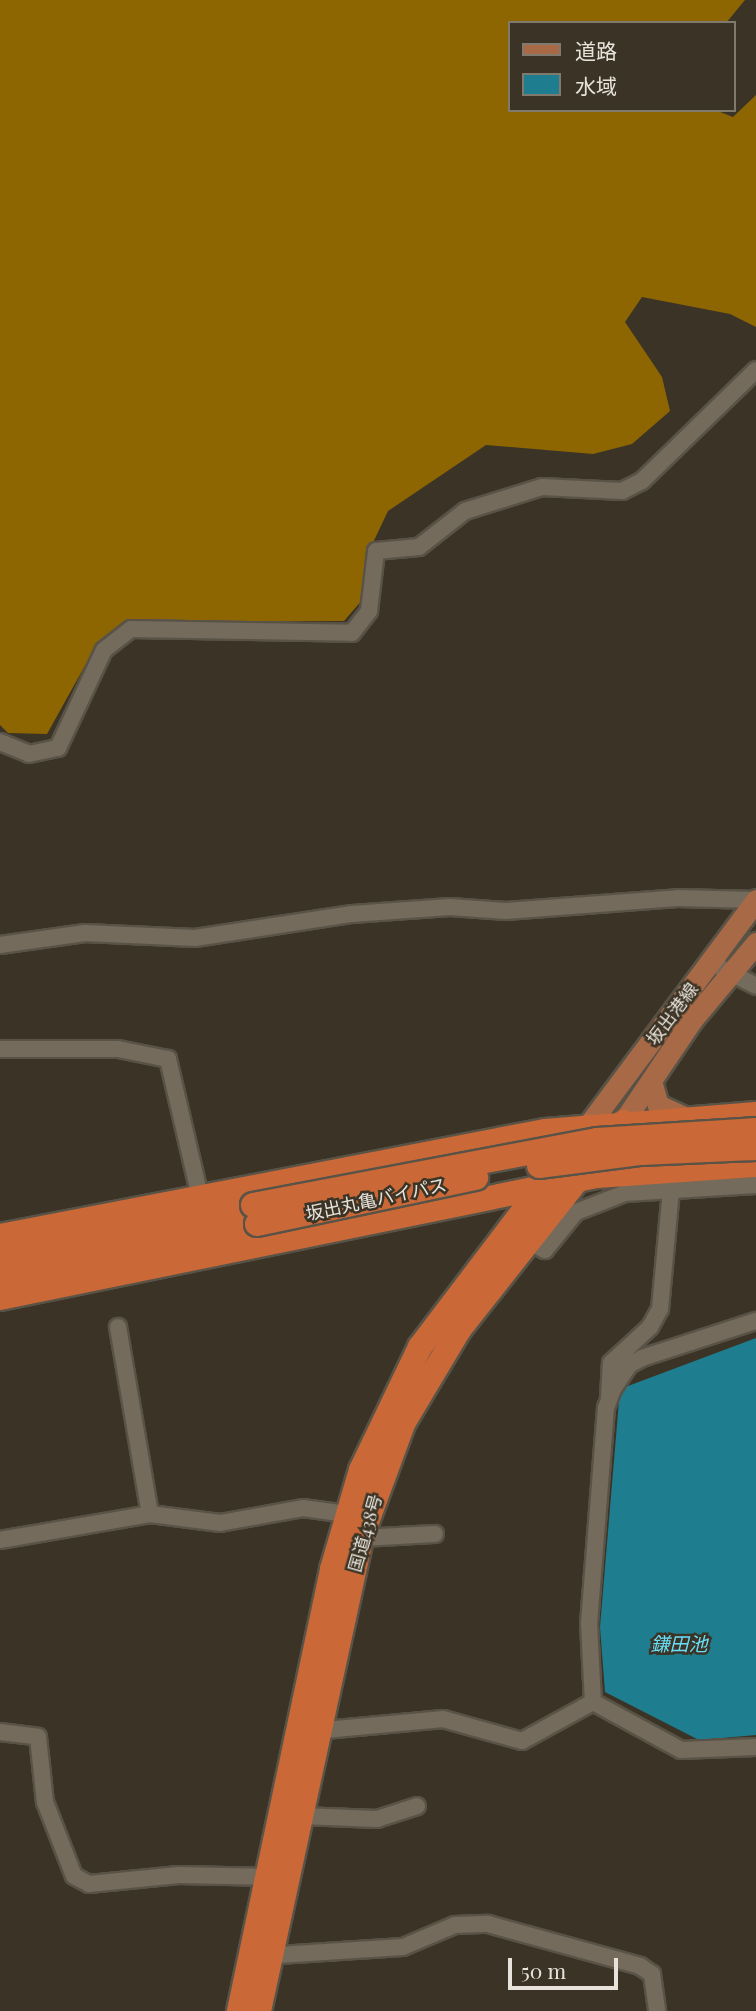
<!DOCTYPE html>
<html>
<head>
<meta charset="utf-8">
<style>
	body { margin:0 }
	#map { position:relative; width:756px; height:2011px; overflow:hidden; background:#3b3426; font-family:"Playfair Display","Noto Sans JP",serif }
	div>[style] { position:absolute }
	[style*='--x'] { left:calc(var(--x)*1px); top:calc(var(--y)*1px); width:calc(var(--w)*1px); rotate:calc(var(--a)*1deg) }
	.forest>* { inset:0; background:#8d6602 }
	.water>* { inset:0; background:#1f7d90 }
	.roads { filter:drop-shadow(2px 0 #595347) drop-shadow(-2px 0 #595347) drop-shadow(0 2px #595347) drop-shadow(0 -2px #595347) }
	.minor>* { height:16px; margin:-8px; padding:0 8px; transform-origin:8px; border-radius:8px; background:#746b5c }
	.major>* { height:21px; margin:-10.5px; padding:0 10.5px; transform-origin:10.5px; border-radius:10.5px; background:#a86a46 }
	.highway>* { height:24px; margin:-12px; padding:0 12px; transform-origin:12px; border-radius:12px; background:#ca6937 }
	.bridges { filter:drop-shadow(2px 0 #595347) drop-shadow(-2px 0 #595347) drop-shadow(0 2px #595347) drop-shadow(0 -2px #595347) }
	.highway-bridge>* { height:24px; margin:-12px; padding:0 12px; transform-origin:12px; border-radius:12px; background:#ca6937 }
	span { translate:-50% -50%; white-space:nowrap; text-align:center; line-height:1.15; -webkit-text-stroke:5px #3b3426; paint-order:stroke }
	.street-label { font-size:18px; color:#e8e3da }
	.water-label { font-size:19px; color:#68ddf8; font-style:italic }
	.legend { position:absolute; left:508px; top:21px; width:228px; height:91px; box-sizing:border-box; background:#3b3426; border:2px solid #807a6e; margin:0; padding:9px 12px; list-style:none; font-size:21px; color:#e8e3da }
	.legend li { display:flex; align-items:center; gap:14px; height:35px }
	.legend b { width:35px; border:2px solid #807a6e }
	.scale { position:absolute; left:508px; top:1958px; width:110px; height:32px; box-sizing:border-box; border:4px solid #e8e3da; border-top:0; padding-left:9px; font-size:21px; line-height:24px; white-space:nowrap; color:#e8e3da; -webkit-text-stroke:5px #3b3426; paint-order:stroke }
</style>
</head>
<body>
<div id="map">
	<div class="forest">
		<i style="clip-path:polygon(0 0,745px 0,726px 23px,509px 23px,509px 110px,715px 110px,733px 117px,756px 95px,756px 327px,730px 314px,642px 297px,625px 322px,662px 377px,670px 411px,632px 444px,593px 454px,486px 445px,388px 511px,370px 549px,363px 599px,344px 621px,127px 622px,97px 644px,47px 734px,8px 733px,0 725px)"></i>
	</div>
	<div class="water">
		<i style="clip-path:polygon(756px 1338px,756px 1735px,699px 1740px,605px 1692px,600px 1627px,620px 1389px)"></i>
	</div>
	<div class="roads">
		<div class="minor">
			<i style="--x:0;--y:742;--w:31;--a:22"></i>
			<i style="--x:29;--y:754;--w:30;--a:-12"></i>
			<i style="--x:58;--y:748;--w:108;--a:-64.9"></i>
			<i style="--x:104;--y:650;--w:34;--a:-38"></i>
			<i style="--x:131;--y:629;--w:221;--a:1"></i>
			<i style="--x:352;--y:633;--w:28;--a:-52"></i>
			<i style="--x:369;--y:611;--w:60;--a:-83.3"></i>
			<i style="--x:376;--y:551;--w:43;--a:-5.3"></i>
			<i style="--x:419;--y:547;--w:58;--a:-38"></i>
			<i style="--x:465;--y:511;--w:81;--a:-17.3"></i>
			<i style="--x:542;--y:487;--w:80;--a:2.9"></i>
			<i style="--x:622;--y:491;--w:22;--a:-27"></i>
			<i style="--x:642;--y:481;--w:159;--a:-44.2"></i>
			<i style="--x:0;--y:945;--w:86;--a:-8"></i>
			<i style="--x:85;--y:933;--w:110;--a:2.6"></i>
			<i style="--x:195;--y:938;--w:159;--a:-8.7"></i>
			<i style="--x:352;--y:914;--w:98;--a:-4.1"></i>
			<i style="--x:450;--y:907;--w:56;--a:4.1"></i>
			<i style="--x:506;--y:911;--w:172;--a:-4.3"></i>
			<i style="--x:678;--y:898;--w:78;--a:1.5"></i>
			<i style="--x:721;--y:968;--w:39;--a:27"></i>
			<i style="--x:0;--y:1049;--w:118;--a:0"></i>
			<i style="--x:118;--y:1049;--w:51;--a:11.3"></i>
			<i style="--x:168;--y:1059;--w:142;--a:76.9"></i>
			<i style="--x:522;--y:1238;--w:26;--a:28"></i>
			<i style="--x:545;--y:1250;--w:49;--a:-50.8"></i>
			<i style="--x:576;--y:1212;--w:53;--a:-21.2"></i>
			<i style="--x:625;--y:1193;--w:131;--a:-3.5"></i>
			<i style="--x:118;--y:1327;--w:190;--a:80.3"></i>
			<i style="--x:609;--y:1398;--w:35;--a:-87"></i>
			<i style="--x:611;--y:1363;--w:53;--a:-42.7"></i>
			<i style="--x:650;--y:1327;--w:21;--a:-61"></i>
			<i style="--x:660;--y:1309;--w:130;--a:-84.7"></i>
			<i style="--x:361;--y:1538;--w:74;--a:-3.1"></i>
			<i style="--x:0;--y:1540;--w:152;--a:-9.8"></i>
			<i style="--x:150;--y:1514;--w:71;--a:7.3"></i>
			<i style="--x:220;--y:1523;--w:84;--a:-10.2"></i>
			<i style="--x:303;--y:1508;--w:44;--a:7.8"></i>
			<i style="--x:593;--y:1702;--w:78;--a:-92.9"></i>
			<i style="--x:589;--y:1624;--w:217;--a:-85.5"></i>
			<i style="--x:606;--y:1408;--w:20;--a:-70"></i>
			<i style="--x:613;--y:1389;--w:29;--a:-56"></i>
			<i style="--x:629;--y:1365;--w:15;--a:-28"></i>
			<i style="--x:642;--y:1358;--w:120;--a:-18"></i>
			<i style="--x:314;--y:1731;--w:130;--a:-5.3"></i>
			<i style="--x:443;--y:1719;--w:82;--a:15.6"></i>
			<i style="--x:522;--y:1741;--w:81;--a:-28.8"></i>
			<i style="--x:593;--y:1702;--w:100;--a:28.6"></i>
			<i style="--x:681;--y:1750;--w:75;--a:-2.3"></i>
			<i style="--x:0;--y:1732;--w:38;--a:7"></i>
			<i style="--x:38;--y:1737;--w:65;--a:83.9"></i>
			<i style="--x:45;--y:1802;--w:79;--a:68.6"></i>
			<i style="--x:74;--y:1876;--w:17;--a:28"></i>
			<i style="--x:89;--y:1884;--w:90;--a:-5.7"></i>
			<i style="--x:179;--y:1875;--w:95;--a:1.2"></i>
			<i style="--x:301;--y:1816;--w:76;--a:2.3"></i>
			<i style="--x:377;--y:1819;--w:42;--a:-18"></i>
			<i style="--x:263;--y:1956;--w:140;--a:-3.7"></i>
			<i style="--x:403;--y:1947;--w:56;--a:-22.9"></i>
			<i style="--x:455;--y:1925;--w:33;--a:-2"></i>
			<i style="--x:488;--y:1924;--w:158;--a:15.4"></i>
			<i style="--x:640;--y:1966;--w:14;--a:34"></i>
			<i style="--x:652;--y:1974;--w:37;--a:82"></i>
		</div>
		<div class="major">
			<i style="--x:651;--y:1081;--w:25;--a:74"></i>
			<i style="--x:658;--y:1105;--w:31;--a:25"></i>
			<i style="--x:623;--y:1122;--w:122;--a:-56"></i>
			<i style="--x:691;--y:1021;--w:102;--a:-50.2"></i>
			<i style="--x:587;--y:1127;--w:283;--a:-53.3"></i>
		</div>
		<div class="highway">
			<i style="--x:0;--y:1236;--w:555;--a:-10.91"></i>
			<i style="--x:545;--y:1131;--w:212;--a:-4.6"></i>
			<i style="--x:0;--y:1257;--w:258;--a:-11.6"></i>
			<i style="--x:0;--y:1277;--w:262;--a:-11.7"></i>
			<i style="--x:0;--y:1298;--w:609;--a:-11.55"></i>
			<i style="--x:597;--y:1176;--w:159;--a:-4"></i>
			<i style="--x:239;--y:2011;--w:452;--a:-78.1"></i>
			<i style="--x:332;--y:1569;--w:103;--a:-73.7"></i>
			<i style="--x:361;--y:1470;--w:136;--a:-64.4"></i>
			<i style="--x:420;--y:1347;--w:276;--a:-52.8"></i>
			<i style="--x:259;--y:2011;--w:484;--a:-77.8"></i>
			<i style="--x:361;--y:1538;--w:124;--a:-69.7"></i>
			<i style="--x:404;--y:1422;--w:107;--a:-59.1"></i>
			<i style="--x:459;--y:1330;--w:265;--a:-51.7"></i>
		</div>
	</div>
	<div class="bridges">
		<div class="highway-bridge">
			<i style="--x:539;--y:1166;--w:103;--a:-7.3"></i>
			<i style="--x:641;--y:1153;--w:115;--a:-2.5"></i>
			<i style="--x:253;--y:1205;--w:350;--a:-10.7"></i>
			<i style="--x:597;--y:1140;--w:159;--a:-3.6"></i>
			<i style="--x:257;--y:1224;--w:224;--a:-11.9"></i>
		</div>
	</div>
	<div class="street-label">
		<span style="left:672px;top:1014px;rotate:-53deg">坂出港線</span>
		<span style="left:376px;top:1199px;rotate:-12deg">坂出丸亀バイパス</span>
		<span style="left:365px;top:1533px;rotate:-74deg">国道438号</span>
	</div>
	<div class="water-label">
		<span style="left:679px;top:1644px">鎌田池</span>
	</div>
	<ul class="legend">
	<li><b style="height:9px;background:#a86a46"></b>道路</li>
	<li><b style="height:19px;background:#1f7d90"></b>水域</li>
	</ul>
	<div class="scale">50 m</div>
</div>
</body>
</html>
